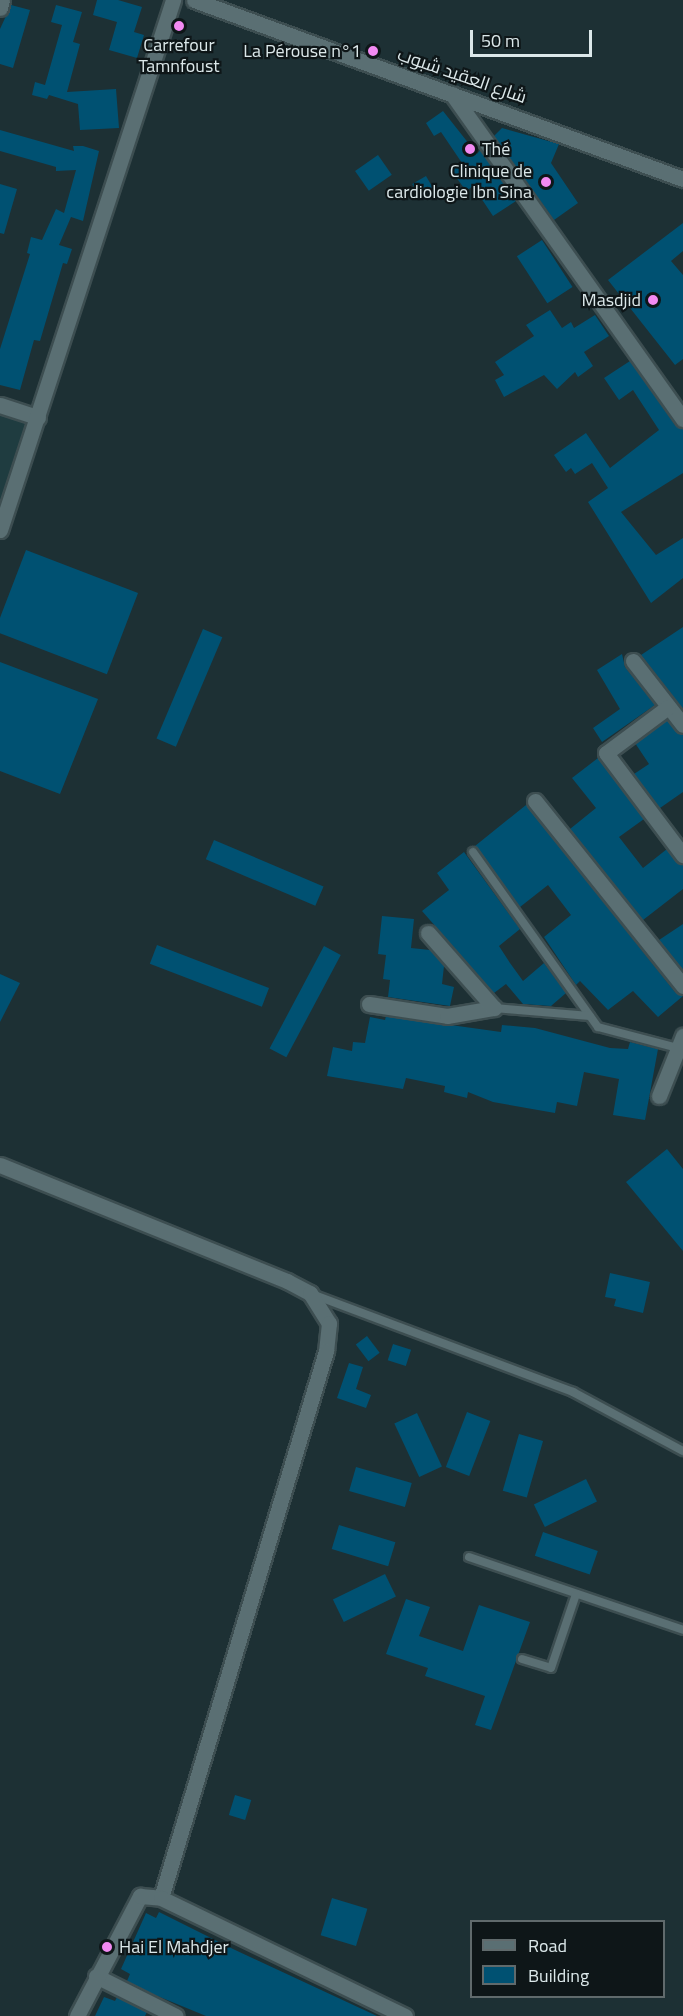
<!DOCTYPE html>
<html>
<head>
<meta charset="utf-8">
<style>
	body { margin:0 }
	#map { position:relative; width:683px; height:2016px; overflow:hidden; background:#1d3034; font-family:"Titillium Web",Cairo,sans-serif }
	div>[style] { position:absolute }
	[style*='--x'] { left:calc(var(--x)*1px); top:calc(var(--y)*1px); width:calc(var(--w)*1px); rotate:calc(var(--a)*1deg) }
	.built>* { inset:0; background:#1f3c40 }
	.building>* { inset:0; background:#005172; transform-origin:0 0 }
	.roads { filter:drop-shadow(2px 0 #3d4e51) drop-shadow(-2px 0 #3d4e51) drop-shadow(0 2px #3d4e51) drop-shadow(0 -2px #3d4e51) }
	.service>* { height:8px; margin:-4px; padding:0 4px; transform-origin:4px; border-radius:4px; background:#5a6f73 }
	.minor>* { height:15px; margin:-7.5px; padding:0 7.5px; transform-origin:7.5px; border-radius:7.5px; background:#5a6f73 }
	.secondary>* { height:15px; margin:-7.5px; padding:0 7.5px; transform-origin:7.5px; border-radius:7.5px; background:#5a6f73 }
	.dots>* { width:16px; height:16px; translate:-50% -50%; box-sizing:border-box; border:3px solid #0e1618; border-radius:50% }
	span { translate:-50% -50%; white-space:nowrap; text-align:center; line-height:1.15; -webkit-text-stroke:4.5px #0e1618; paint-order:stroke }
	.poi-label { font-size:18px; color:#dce8ea }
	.right { translate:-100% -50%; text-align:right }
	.left { translate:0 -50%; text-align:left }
	.street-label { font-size:18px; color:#dce8ea }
	.legend { position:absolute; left:470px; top:1920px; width:195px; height:78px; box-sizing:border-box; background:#0e1618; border:2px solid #606a6c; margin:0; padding:8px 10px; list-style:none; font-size:18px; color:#dce8ea }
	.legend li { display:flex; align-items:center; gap:12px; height:30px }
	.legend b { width:30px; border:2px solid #606a6c }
	.scale { position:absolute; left:470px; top:30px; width:122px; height:27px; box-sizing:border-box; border:3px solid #dce8ea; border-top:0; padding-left:8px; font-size:18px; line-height:21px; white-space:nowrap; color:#dce8ea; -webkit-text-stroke:4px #0e1618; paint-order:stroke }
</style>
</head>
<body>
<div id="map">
	<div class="built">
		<i style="clip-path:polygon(0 411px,27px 421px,0 503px)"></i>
	</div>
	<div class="building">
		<i style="clip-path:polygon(97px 0,118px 0,142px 7px,134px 32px,144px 35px,137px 58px,109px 50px,117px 22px,93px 15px)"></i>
		<i style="clip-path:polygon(11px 5px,30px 10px,13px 68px,0 64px,0 29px)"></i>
		<i style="clip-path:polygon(56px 5px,82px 12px,73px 42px,80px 44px,67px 92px,116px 89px,119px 128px,80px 130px,78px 104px,49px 95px,47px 99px,32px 95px,35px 82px,45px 85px,62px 25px,51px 22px)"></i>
		<i style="clip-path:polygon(443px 111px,477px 154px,480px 150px,516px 201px,493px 216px,473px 186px,466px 191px,451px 170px,462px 163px,441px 132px,434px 136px,426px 123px)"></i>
		<i style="clip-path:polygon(502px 128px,559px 144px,551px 163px,578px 203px,554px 220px,494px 136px)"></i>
		<i style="clip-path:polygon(0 130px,74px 151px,73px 146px,83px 146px,99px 151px,83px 221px,71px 217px,59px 245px,72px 249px,67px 264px,63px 263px,40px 341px,34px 340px,20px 390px,0 385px,0 349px,30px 254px,27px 253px,31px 237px,42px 240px,56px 209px,64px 213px,76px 170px,56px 171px,56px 167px,0 151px)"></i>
		<i style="left:378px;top:155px;width:24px;height:28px;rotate:55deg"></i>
		<i style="left:426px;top:176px;width:14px;height:16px;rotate:60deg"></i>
		<i style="clip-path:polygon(0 184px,17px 189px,4px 234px,0 233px)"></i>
		<i style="clip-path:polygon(683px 223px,683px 251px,671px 261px,683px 275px,683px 359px,675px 365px,608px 280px)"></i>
		<i style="left:542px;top:240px;width:56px;height:30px;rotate:57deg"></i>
		<i style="clip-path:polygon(550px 310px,562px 328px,571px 322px,574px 328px,595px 315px,609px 336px,584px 352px,593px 366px,578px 377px,575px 372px,557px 389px,544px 375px,504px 397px,495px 380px,504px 375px,495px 362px,534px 336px,526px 325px)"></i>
		<i style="clip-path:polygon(630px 361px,675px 425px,683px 429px,683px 473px,621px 512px,656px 555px,683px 538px,683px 578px,651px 603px,588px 502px,608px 488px,592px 463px,575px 474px,571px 468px,566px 472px,554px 455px,586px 433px,610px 468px,659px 430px,633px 390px,619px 400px,604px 378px)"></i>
		<i style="left:26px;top:550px;width:120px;height:87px;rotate:21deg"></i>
		<i style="clip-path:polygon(683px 627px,683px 709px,641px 655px)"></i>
		<i style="left:203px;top:629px;width:21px;height:119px;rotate:23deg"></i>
		<i style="clip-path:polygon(622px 654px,625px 667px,655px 705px,602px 742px,593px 728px,620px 709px,597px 670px)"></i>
		<i style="clip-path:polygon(0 662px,98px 699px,60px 794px,0 771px)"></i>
		<i style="clip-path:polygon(667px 720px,683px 735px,683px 792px,660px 808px,634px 774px,649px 764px,635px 743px)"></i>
		<i style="clip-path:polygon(598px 758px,644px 819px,619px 837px,643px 868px,667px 849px,683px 865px,683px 889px,643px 920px,570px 829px,596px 808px,572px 778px)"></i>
		<i style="clip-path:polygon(526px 805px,675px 992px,683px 996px,658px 1017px,633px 991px,608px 1010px,580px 981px,576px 985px,544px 937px,571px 915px,548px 885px,520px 907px,475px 846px)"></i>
		<i style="left:214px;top:840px;width:119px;height:21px;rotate:23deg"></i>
		<i style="clip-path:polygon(464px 852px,520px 929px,499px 946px,510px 963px,523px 981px,544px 963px,566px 993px,551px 1006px,523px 1004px,506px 984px,494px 993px,422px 911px,449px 890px,437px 873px)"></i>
		<i style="clip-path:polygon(382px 916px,414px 919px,411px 948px,430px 950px,444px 966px,442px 984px,454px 987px,450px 1006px,388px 997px,390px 980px,383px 979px,386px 955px,378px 954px)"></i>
		<i style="clip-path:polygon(683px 924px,683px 970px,659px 940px)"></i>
		<i style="left:157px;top:945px;width:120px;height:20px;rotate:21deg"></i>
		<i style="left:324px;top:946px;width:19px;height:116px;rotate:28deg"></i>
		<i style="clip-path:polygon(0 974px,20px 983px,0 1022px)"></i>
		<i style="clip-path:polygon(386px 1016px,501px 1032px,502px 1025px,535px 1028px,610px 1048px,628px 1049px,630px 1042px,658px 1049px,645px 1120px,613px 1115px,619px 1079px,584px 1072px,577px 1106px,557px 1102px,555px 1113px,493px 1102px,468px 1092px,467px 1098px,444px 1092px,445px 1086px,406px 1078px,403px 1089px,327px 1076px,333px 1047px,352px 1051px,353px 1042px,365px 1043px,370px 1017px,385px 1020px)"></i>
		<i style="clip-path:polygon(667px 1149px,683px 1169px,683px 1251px,626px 1182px)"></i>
		<i style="clip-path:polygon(610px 1273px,650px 1282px,643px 1313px,614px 1306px,616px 1299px,605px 1297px)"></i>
		<i style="left:367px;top:1336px;width:21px;height:14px;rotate:53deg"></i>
		<i style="left:393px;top:1344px;width:19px;height:17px;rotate:18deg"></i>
		<i style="clip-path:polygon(349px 1363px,363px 1367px,356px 1389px,371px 1395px,366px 1408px,337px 1398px)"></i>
		<i style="left:467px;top:1412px;width:25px;height:59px;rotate:21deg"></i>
		<i style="left:417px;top:1413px;width:59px;height:25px;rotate:65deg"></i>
		<i style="left:519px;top:1434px;width:25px;height:59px;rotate:16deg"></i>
		<i style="left:356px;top:1467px;width:58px;height:25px;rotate:16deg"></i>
		<i style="left:586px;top:1479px;width:25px;height:58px;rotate:64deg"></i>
		<i style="left:339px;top:1525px;width:59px;height:25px;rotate:17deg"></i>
		<i style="left:543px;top:1532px;width:58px;height:25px;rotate:19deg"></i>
		<i style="left:385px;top:1574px;width:25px;height:58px;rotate:64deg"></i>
		<i style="clip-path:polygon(406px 1599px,430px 1607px,419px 1636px,463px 1651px,479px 1605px,530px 1622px,491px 1730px,475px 1725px,485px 1696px,425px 1676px,428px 1668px,386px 1654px)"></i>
		<i style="left:235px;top:1795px;width:17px;height:21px;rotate:17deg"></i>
		<i style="left:332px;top:1898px;width:37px;height:39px;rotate:17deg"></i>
		<i style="clip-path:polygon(159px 1912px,233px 1949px,377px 2016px,206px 2016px,155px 1995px,127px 1981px,130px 1974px,121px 1969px,146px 1913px,156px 1918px)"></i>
		<i style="clip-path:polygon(104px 1997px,115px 2001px,117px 1997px,147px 2012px,145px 2016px,95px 2016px)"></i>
	</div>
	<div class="roads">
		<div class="service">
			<i style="--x:473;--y:852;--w:215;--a:54.5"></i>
			<i style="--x:598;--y:1027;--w:83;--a:14.7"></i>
			<i style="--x:494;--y:1008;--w:96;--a:4.8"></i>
			<i style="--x:314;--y:1295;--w:277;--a:20.5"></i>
			<i style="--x:573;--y:1392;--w:125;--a:28.2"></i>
			<i style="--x:469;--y:1557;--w:226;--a:18.8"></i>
			<i style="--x:522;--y:1659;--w:30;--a:17"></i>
			<i style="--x:551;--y:1668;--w:78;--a:-71.3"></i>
		</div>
		<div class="minor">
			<i style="--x:0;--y:8;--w:8;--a:-76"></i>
			<i style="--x:452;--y:94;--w:399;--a:54.6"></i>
			<i style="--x:0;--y:405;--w:40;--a:18"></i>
			<i style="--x:0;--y:530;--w:558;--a:-71.92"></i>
			<i style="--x:633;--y:661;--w:81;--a:52"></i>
			<i style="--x:668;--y:707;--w:77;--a:143.4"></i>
			<i style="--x:606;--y:753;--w:128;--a:53"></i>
			<i style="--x:535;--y:801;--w:237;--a:51.3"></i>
			<i style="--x:369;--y:1004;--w:79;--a:8.7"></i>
			<i style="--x:447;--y:1016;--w:48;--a:-9.7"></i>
			<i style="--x:494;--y:1008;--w:100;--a:-131.3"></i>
			<i style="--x:659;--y:1096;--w:65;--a:-68.2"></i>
			<i style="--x:0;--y:1165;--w:310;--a:22"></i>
			<i style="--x:287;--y:1281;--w:26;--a:28"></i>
			<i style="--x:310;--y:1293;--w:36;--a:58"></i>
			<i style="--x:329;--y:1323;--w:28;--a:96"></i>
			<i style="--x:326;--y:1351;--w:571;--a:106.79"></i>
			<i style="--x:96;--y:1976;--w:89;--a:26.6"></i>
			<i style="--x:77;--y:2016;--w:136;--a:-62.3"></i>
			<i style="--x:140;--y:1896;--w:21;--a:5"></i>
			<i style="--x:161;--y:1898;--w:271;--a:25.8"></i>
		</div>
		<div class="secondary">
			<i style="--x:194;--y:0;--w:521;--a:20.11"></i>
		</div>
	</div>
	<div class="dots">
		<i style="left:179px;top:26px;background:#f28af2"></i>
		<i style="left:373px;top:51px;background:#f28af2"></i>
		<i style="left:470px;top:149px;background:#f28af2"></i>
		<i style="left:546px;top:182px;background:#f28af2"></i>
		<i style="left:653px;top:300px;background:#f28af2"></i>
		<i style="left:107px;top:1947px;background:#f28af2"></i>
	</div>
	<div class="poi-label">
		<span style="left:179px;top:56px">Carrefour<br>Tamnfoust</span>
		<span class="right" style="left:361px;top:51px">La Pérouse n°1</span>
		<span class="left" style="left:482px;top:149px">Thé</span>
		<span class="right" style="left:532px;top:182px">Clinique de<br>cardiologie Ibn Sina</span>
		<span class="right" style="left:641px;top:300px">Masdjid</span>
		<span class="left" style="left:119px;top:1947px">Hai El Mahdjer</span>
	</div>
	<div class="street-label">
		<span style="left:462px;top:76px;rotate:19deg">شارع العقيد شبوب</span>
	</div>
	<ul class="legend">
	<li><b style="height:8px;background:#5a6f73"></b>Road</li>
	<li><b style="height:16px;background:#005172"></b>Building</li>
	</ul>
	<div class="scale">50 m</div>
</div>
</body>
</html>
